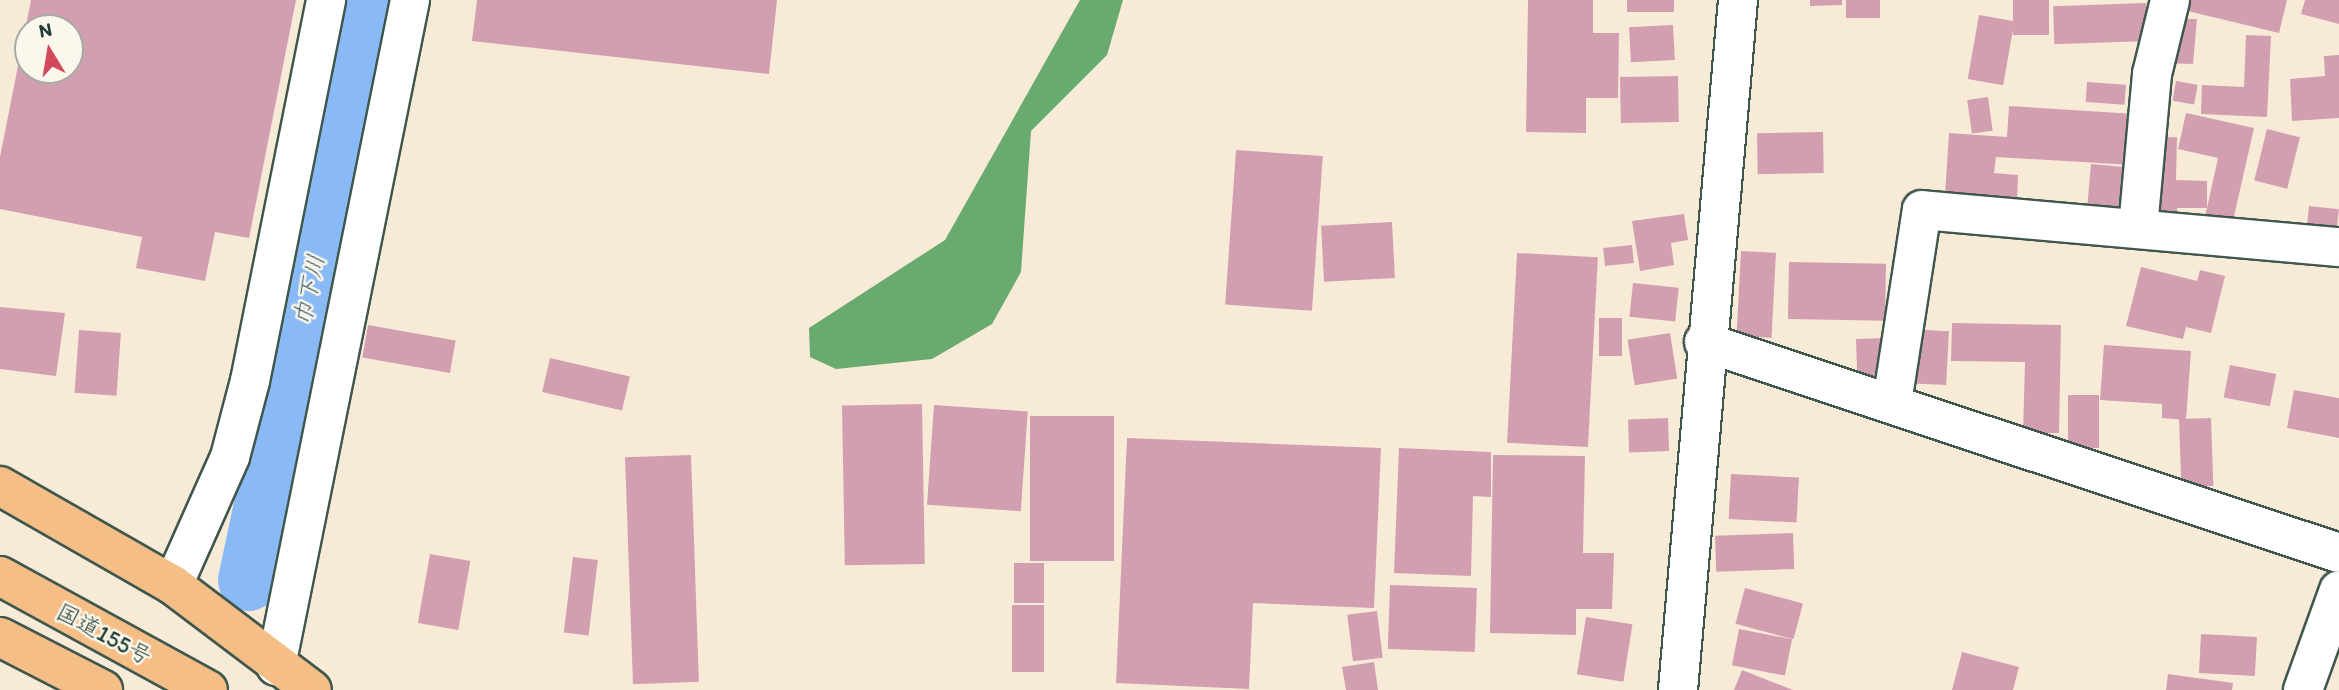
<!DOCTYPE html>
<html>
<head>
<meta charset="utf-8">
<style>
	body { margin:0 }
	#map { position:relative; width:2339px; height:690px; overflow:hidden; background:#f7ebd8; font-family:Itim,"Klee One",sans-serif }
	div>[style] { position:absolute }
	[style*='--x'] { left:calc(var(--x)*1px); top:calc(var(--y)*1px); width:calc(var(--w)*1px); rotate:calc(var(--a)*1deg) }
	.forest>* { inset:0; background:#69aa6e }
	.river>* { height:61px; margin:-30.5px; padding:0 30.5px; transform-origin:30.5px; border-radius:30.5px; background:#8abaf6 }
	.building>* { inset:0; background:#d29fb0; transform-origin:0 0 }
	.roads { filter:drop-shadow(2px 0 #3f574d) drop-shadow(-2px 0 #3f574d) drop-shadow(0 2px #3f574d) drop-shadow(0 -2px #3f574d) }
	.minor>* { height:38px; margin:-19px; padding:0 19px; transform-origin:19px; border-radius:19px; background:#fff }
	.highway>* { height:38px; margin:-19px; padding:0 19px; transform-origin:19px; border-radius:19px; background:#f6be87 }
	span { translate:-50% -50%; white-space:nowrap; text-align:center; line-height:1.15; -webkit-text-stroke:5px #fbf7ec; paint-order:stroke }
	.street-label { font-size:23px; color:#1f3d34 }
	.water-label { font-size:24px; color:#3a5c64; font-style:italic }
	.north { position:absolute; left:14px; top:14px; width:70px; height:70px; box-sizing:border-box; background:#fbf7ec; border:2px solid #a3ada2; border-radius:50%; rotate:349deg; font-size:19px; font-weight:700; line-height:28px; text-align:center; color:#1f3d34 }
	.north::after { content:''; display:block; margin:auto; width:24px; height:32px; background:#d1495b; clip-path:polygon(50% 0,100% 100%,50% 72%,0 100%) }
</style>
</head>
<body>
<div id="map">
	<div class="forest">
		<i style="clip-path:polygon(1080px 0,1123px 0,1107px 55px,1031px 131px,1021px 272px,992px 324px,932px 359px,836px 369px,810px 357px,809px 328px,945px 240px)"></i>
	</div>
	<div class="river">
		<i style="--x:248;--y:580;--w:593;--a:-78.03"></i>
	</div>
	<div class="building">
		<i style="clip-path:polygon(evenodd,31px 0,296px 0,249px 238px,215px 232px,205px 281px,136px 268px,142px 237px,0 209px,0 157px,31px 0,28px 28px,70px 28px,70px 70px,28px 70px,28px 28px)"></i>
		<i style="clip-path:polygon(477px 0,777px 0,769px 74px,472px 41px)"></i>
		<i style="clip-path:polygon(1528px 0,1593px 0,1593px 33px,1619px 33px,1618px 98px,1586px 98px,1586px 133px,1526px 132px)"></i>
		<i style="left:1627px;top:0;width:47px;height:12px"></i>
		<i style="clip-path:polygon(1810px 0,1842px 0,1842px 5px,1810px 6px)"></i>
		<i style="left:1846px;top:0;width:34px;height:18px"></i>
		<i style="left:2013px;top:0;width:36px;height:35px"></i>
		<i style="clip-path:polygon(2173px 0,2287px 0,2279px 33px,2171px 7px)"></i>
		<i style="clip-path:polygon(2305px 0,2339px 0,2339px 24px,2301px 14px)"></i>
		<i style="left:2146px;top:3px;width:38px;height:93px;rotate:88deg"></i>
		<i style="left:1979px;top:15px;width:36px;height:65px;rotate:10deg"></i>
		<i style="clip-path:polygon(2166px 19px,2197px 19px,2193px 64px,2160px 63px)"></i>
		<i style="left:1673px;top:25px;width:35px;height:44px;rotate:87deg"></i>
		<i style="clip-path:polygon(2246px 35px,2271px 36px,2267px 117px,2201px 114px,2202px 85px,2244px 87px)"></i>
		<i style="clip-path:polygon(2339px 55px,2339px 118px,2292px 121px,2290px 79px,2325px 76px,2324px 56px)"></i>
		<i style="left:1678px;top:76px;width:46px;height:58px;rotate:89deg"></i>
		<i style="left:2176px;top:81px;width:22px;height:20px;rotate:10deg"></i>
		<i style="left:2087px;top:82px;width:39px;height:20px;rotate:4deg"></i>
		<i style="left:1988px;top:97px;width:34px;height:21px;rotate:82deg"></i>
		<i style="clip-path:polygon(2009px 106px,2135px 114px,2132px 165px,1996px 157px,1994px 173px,2018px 175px,2017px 200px,1945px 195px,1949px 133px,2007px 137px)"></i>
		<i style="clip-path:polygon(2186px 113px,2254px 128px,2233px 221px,2205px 215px,2207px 208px,2177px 208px,2177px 221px,2144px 221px,2149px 138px,2177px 137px,2176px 180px,2207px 181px,2207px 208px,2218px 158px,2178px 149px)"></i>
		<i style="left:2267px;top:129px;width:34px;height:53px;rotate:14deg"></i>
		<i style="left:1823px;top:132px;width:41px;height:66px;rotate:89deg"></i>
		<i style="left:1236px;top:150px;width:87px;height:155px;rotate:4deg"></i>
		<i style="left:2091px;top:164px;width:42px;height:48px;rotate:5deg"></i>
		<i style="left:2309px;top:206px;width:30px;height:25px;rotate:6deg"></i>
		<i style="clip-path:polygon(1684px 214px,1688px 240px,1671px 243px,1674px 265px,1640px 271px,1632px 221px)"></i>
		<i style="left:1392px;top:222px;width:56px;height:71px;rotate:87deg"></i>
		<i style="left:1632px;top:245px;width:18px;height:29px;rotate:84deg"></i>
		<i style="left:1741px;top:251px;width:35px;height:85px;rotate:3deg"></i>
		<i style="left:1517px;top:253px;width:81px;height:190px;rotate:3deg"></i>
		<i style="left:1789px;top:262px;width:97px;height:57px;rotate:1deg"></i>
		<i style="clip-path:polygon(2141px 267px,2197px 281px,2200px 270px,2225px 276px,2211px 333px,2186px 327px,2183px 339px,2126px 326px)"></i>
		<i style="left:1633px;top:283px;width:46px;height:34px;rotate:6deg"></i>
		<i style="clip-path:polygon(0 307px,65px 313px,56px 376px,0 369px)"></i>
		<i style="left:1599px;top:318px;width:23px;height:38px"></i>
		<i style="clip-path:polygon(1952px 323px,2061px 325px,2059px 433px,2023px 433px,2025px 362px,1951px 361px)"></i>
		<i style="left:368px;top:325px;width:89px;height:33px;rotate:10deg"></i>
		<i style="left:1907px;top:329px;width:42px;height:54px;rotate:3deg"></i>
		<i style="left:79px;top:330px;width:42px;height:63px;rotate:4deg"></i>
		<i style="left:1670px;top:333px;width:46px;height:43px;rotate:81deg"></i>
		<i style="left:1888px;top:338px;width:51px;height:32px;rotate:88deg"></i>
		<i style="clip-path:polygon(2104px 345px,2191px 351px,2186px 420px,2162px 418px,2162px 404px,2100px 400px)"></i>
		<i style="left:550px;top:358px;width:82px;height:35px;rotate:13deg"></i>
		<i style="left:2230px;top:365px;width:47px;height:33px;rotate:11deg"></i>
		<i style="clip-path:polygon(2294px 390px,2339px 398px,2339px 438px,2287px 428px)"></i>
		<i style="left:2068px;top:395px;width:31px;height:53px"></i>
		<i style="left:922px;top:404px;width:160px;height:80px;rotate:89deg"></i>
		<i style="left:934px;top:405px;width:94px;height:100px;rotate:4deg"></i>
		<i style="left:1030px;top:416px;width:84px;height:145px"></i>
		<i style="left:1668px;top:418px;width:33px;height:40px;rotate:88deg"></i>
		<i style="left:2211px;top:418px;width:68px;height:32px;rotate:88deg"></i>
		<i style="clip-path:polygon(1127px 438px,1381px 448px,1374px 608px,1253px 603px,1249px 689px,1116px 683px)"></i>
		<i style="clip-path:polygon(1399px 448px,1491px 452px,1491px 497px,1473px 496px,1471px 576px,1394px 573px)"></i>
		<i style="left:691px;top:455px;width:227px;height:66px;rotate:88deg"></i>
		<i style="clip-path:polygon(1493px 455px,1585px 456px,1583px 553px,1614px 553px,1612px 609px,1576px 609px,1576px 635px,1490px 633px)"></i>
		<i style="left:1731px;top:474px;width:68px;height:45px;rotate:3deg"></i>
		<i style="left:1793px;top:533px;width:36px;height:78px;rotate:88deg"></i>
		<i style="left:430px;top:554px;width:41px;height:70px;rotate:10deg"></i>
		<i style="left:573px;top:557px;width:25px;height:76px;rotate:7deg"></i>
		<i style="left:1014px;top:563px;width:30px;height:40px"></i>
		<i style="left:1390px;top:585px;width:87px;height:64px;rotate:2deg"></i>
		<i style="left:1745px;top:588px;width:60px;height:37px;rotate:15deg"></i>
		<i style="left:1012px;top:605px;width:32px;height:67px"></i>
		<i style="left:1377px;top:611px;width:47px;height:30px;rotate:83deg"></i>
		<i style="left:1586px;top:617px;width:47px;height:58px;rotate:9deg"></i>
		<i style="left:1739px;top:629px;width:54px;height:37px;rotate:11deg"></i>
		<i style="left:2201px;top:634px;width:56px;height:39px;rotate:3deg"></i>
		<i style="clip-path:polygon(1962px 652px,2019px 667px,2013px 690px,1952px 690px)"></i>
		<i style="clip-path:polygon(1374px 662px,1378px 690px,1346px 690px,1342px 667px)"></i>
		<i style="clip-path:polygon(1742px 670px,1793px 690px,1734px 690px)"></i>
		<i style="clip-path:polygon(2168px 674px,2233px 683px,2232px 690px,2166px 690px)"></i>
	</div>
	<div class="roads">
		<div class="minor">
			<i style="--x:2138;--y:228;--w:155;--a:-84.8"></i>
			<i style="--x:2152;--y:74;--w:76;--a:-76.3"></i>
			<i style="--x:1704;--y:342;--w:669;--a:18.38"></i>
			<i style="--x:1892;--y:403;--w:195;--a:-81.2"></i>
			<i style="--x:1922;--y:210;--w:419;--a:5.1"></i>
			<i style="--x:173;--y:585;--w:140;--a:-66"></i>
			<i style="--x:230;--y:457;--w:79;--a:-75.3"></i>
			<i style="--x:250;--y:381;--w:389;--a:-78.7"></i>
			<i style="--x:276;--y:666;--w:679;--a:-78.62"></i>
			<i style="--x:1678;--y:690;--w:693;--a:-85.03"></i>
			<i style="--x:2303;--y:690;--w:106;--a:-70.2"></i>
		</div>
		<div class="highway">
			<i style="--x:0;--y:486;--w:199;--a:29.8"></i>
			<i style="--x:173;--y:585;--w:174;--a:37.1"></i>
			<i style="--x:0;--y:576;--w:237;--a:28.7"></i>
			<i style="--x:0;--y:637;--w:116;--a:27.2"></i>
		</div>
	</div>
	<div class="street-label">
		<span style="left:104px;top:634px;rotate:28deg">国道155号</span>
	</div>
	<div class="water-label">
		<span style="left:309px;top:290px;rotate:-78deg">巾下川</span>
	</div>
	<div class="north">N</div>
</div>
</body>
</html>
